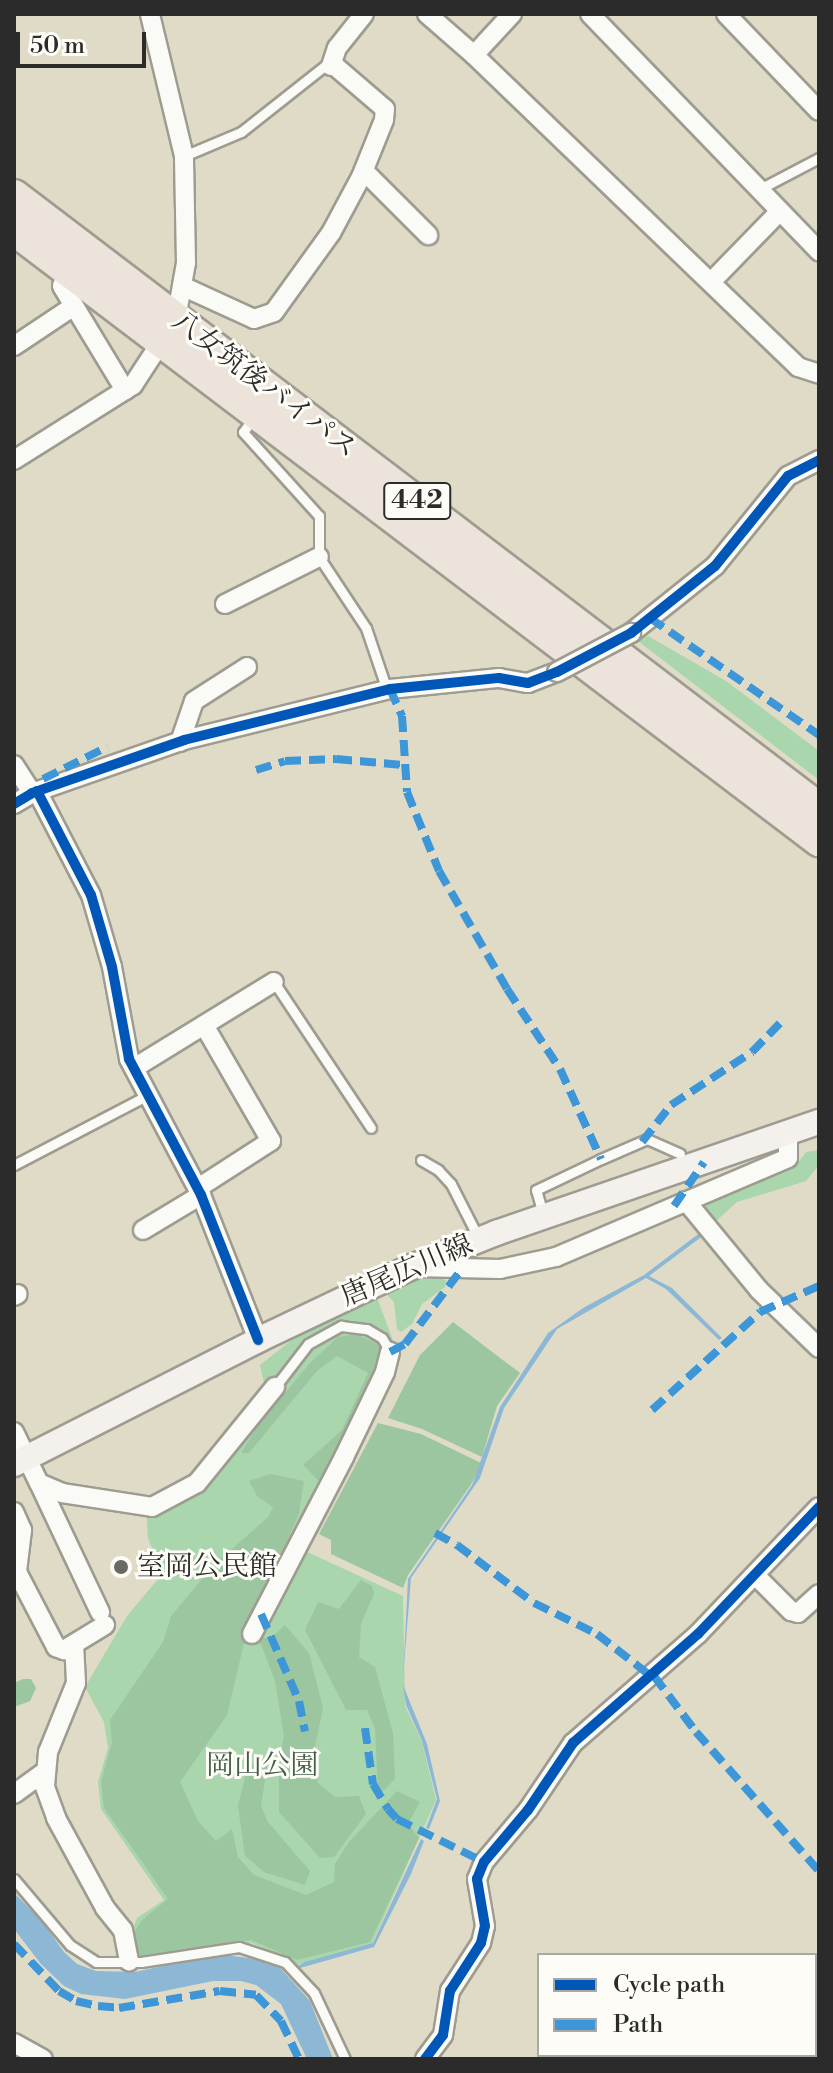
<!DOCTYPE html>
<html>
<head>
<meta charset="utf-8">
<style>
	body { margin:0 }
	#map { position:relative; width:833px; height:2073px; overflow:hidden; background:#dfdbc7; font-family:"Libre Bodoni","Noto Serif JP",serif }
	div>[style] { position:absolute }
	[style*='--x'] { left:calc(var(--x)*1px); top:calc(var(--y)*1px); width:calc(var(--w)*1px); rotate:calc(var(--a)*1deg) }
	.green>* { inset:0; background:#a9d6ac }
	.forest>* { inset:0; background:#9cc69f }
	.water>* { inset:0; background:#8cb7d5 }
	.roads { filter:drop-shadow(2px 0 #9e9c90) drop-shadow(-2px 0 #9e9c90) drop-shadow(0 2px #9e9c90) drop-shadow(0 -2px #9e9c90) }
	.service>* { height:9px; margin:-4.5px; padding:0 4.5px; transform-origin:4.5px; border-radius:4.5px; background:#fafaf7 }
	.minor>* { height:18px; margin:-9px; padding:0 9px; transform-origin:9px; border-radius:9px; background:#fafaf7 }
	.secondary>* { height:24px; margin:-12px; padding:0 12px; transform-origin:12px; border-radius:12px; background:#f4f1ec }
	.trunk>* { height:30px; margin:-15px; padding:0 15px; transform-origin:15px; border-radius:15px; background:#ece4db }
	.bridges { filter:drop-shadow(2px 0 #9e9c90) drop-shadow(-2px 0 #9e9c90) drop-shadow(0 2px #9e9c90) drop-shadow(0 -2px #9e9c90) }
	.minor-bridge>* { height:18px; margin:-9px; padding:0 9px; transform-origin:9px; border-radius:9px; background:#fafaf7 }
	.quiet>* { height:8px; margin-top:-4px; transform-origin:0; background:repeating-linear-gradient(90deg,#3c96d7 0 16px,transparent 0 24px) }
	.cycleway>* { height:10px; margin:-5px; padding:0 5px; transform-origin:5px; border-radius:5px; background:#0057b8 }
	.dots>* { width:22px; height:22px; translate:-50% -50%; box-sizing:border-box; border:4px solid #fdfcf7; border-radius:50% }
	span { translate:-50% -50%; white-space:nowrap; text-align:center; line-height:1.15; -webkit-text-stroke:6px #fdfcf7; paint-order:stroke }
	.shield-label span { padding:2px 6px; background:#fdfcf7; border:2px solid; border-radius:6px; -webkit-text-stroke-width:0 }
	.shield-label { font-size:26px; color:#2b2b2b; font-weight:700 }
	.street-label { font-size:28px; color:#2b2b2b }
	.poi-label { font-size:28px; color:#2b2b2b }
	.left { translate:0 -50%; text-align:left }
	.park-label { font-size:28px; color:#445d4b }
	.frame { position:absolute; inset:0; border:16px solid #2b2b2b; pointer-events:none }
	.legend { position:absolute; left:537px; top:1953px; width:280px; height:104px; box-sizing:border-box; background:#fdfcf7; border:2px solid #a9a8a5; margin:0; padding:10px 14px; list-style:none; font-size:24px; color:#2b2b2b }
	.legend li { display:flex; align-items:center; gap:16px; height:40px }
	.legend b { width:40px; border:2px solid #a9a8a5 }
	.scale { position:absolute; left:16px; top:32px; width:130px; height:36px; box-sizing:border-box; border:4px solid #2b2b2b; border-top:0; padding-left:10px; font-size:24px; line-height:28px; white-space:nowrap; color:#2b2b2b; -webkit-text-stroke:6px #fdfcf7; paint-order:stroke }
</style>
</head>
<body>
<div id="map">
	<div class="green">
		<i style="clip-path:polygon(648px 636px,726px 681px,819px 751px,819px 780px,638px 641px)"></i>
		<i style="clip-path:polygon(819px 1150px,819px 1165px,806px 1181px,737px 1202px,714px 1223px,706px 1219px,705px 1207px,711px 1202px,798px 1163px,806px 1152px)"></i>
		<i style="clip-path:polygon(425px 1274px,446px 1280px,445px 1287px,422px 1304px,412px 1324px,401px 1332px,397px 1329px,394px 1302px,387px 1295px,390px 1290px)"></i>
		<i style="clip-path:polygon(375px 1292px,398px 1354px,395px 1369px,305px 1551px,403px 1596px,405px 1706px,422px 1742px,436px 1800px,372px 1944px,297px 1965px,252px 1943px,140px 1959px,133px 1953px,130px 1936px,137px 1918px,164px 1900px,101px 1809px,98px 1782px,108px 1748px,104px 1722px,85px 1687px,127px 1616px,163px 1573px,148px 1539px,146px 1503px,201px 1468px,265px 1388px,260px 1365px,317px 1320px)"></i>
	</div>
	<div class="forest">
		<i style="clip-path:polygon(453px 1322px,520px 1373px,497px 1406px,482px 1457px,422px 1429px,388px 1418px,420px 1355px)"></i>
		<i style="clip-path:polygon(356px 1334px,379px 1345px,385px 1354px,322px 1484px,303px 1465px,342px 1430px,368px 1373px,337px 1356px,317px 1371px,249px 1453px,241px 1453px,257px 1427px,309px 1364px,338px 1337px)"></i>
		<i style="clip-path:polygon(378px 1423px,421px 1434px,481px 1463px,472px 1483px,408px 1575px,403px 1588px,331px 1554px,331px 1540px,319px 1534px)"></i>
		<i style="clip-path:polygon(271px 1474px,304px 1481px,299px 1513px,245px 1639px,227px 1715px,180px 1782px,198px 1821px,216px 1841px,232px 1829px,238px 1857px,254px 1875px,306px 1895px,334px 1882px,335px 1864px,349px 1842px,397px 1791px,420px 1802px,408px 1824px,419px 1838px,370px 1942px,297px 1960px,251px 1940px,140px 1957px,135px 1952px,132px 1936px,142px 1920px,168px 1899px,104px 1808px,101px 1782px,112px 1742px,110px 1720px,163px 1642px,171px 1616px,212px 1567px,269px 1516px,273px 1507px,257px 1496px,249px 1481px)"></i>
		<i style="clip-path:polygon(361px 1580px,372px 1586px,374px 1594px,361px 1624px,359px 1657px,375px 1667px,393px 1733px,395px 1779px,378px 1796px,375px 1729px,367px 1710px,346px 1710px,305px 1630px,318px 1602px,339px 1609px)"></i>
		<i style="clip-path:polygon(285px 1625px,309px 1653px,323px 1708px,314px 1752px,318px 1783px,335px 1797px,359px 1796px,366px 1814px,334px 1857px,320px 1858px,279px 1812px,279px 1759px,284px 1736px,275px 1681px,257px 1634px,269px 1640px)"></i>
		<i style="clip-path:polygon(23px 1679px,31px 1679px,36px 1688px,30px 1701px,14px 1707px,14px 1683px)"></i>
		<i style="clip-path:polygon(268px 1761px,261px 1806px,268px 1822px,310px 1871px,305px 1885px,264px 1872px,245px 1856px,238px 1806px,248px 1765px)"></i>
	</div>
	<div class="water">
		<i style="clip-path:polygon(701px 1232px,704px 1235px,649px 1276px,672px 1288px,722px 1338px,719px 1340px,666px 1289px,646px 1278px,557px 1329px,504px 1408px,480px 1478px,411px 1578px,403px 1678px,408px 1579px,472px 1485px,500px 1407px,548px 1333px,583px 1308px,644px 1275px)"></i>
		<i style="clip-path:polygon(403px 1685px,427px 1744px,440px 1801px,429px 1829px,426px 1828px,437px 1799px,422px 1741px,406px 1705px)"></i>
		<i style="clip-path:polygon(421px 1839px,424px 1841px,411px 1874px,374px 1947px,300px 1968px,298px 1966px,305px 1962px,373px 1943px)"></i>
		<i style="clip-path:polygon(14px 1893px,41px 1920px,64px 1952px,77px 1964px,96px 1971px,135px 1972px,217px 1954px,263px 1960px,281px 1969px,310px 2001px,333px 2059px,307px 2059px,281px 2004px,256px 1985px,241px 1981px,213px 1981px,125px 1999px,81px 1994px,64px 1986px,41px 1964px,14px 1929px)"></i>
	</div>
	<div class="roads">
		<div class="service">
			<i style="--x:184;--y:156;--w:62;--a:-22.8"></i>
			<i style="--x:241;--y:132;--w:110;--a:-38.3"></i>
			<i style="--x:327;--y:64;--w:6;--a:18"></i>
			<i style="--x:758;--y:190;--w:69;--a:-27.7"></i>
			<i style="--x:249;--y:424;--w:10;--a:127"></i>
			<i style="--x:243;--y:432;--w:113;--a:47.9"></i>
			<i style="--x:319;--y:516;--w:41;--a:90"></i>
			<i style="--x:319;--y:557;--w:85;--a:56.5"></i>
			<i style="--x:366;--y:628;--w:65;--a:71.3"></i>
			<i style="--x:274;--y:982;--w:175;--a:56.4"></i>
			<i style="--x:421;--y:1160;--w:20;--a:30"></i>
			<i style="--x:438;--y:1170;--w:19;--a:47"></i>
			<i style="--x:451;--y:1184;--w:62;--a:63"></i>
			<i style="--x:14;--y:1165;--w:151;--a:-27.6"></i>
			<i style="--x:543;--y:1214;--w:25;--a:-106"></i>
			<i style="--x:536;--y:1190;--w:72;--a:-25.5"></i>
			<i style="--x:601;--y:1159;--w:50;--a:-23.5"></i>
			<i style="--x:647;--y:1139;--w:36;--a:24"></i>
			<i style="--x:275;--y:1387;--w:54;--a:-52.5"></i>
			<i style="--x:308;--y:1344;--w:38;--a:-29"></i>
			<i style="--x:341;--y:1326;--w:26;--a:7"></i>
			<i style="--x:367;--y:1329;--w:17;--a:31"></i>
			<i style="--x:382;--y:1338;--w:16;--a:60"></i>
			<i style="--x:14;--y:1879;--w:87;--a:49.7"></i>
			<i style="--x:70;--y:1945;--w:31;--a:33"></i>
			<i style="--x:96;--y:1962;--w:45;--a:0"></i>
			<i style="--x:141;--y:1962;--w:99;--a:-8.7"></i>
			<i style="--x:239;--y:1947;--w:48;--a:18.1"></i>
			<i style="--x:285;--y:1962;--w:42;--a:46.9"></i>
			<i style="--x:314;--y:1993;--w:73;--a:64.8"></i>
		</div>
		<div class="minor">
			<i style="--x:427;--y:14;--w:62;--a:41.1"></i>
			<i style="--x:474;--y:55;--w:450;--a:43.9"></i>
			<i style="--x:798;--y:367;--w:22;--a:18"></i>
			<i style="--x:590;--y:14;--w:330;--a:46"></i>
			<i style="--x:726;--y:14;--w:134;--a:46.2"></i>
			<i style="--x:474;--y:55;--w:56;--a:-47.2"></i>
			<i style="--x:331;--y:66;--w:19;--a:-72"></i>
			<i style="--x:337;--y:48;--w:43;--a:-51.5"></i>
			<i style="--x:364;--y:171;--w:91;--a:45"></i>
			<i style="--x:64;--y:282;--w:4;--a:117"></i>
			<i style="--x:62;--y:286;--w:122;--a:58.8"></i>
			<i style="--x:711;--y:282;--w:98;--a:-45.8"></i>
			<i style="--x:182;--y:286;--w:79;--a:24.6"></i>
			<i style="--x:254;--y:319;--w:21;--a:-19"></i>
			<i style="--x:274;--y:312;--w:97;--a:-54.2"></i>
			<i style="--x:331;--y:233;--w:64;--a:-61.8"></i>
			<i style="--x:361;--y:177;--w:61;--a:-68"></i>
			<i style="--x:384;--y:120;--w:11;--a:-85"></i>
			<i style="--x:385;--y:109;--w:65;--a:-139.4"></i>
			<i style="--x:14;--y:346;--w:72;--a:-33.7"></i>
			<i style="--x:14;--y:460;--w:141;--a:-32.2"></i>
			<i style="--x:133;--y:385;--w:79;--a:-56.9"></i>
			<i style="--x:176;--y:319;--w:57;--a:-79.9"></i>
			<i style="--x:186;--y:263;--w:107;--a:-91.1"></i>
			<i style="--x:184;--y:156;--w:146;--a:-103.5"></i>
			<i style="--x:225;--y:604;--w:105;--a:-26.6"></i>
			<i style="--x:631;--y:633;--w:107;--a:-38.6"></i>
			<i style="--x:715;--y:566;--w:116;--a:-51"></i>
			<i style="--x:788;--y:476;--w:35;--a:-27"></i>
			<i style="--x:180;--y:742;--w:43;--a:-71.1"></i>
			<i style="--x:194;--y:701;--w:63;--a:-32.7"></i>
			<i style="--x:14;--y:765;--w:33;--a:57"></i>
			<i style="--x:37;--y:791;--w:117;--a:62.6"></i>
			<i style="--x:91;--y:895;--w:75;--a:73.7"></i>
			<i style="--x:112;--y:967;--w:94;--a:79.5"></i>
			<i style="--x:129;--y:1059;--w:154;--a:62.1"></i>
			<i style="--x:201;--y:1195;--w:156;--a:68.5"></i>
			<i style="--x:14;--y:804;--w:21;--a:-31"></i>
			<i style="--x:32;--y:793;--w:161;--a:-19.2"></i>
			<i style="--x:184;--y:740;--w:212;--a:-13.9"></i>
			<i style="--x:390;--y:689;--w:110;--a:-5.8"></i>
			<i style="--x:499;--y:678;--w:29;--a:10"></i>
			<i style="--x:528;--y:683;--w:31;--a:-21"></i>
			<i style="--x:134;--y:1068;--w:164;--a:-31.6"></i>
			<i style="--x:198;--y:1188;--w:87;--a:-32.8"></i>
			<i style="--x:271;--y:1141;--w:134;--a:-120"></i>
			<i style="--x:686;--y:1201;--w:115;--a:50.6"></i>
			<i style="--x:759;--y:1290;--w:83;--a:44"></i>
			<i style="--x:143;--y:1230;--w:68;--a:-31.1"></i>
			<i style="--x:415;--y:1267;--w:85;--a:1.3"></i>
			<i style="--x:500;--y:1269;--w:57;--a:-12.1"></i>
			<i style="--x:556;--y:1257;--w:252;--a:-23.1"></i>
			<i style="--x:788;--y:1158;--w:25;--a:-90"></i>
			<i style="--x:14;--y:1296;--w:4;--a:-27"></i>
			<i style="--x:14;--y:1432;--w:57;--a:63.9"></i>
			<i style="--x:39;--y:1483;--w:25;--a:23"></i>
			<i style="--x:62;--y:1493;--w:91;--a:8.8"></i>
			<i style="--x:152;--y:1507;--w:51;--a:-28.1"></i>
			<i style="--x:197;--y:1483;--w:124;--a:-50.9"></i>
			<i style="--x:39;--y:1483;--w:143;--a:64.7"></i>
			<i style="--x:14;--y:1512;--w:20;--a:66"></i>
			<i style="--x:22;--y:1530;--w:42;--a:96.8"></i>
			<i style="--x:17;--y:1572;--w:85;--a:62.5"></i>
			<i style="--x:56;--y:1647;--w:9;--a:21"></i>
			<i style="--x:64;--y:1650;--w:48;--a:-31.4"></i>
			<i style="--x:755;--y:1575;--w:51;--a:45"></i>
			<i style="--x:791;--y:1611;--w:7;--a:16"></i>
			<i style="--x:798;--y:1613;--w:28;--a:-42"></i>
			<i style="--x:252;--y:1634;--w:199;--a:-62.5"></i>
			<i style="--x:344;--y:1457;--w:94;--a:-64.2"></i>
			<i style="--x:385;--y:1372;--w:21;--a:-76"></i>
			<i style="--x:74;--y:1644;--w:39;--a:87"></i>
			<i style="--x:76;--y:1683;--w:74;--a:112.1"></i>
			<i style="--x:48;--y:1752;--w:35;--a:95"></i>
			<i style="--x:45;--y:1787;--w:33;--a:70"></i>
			<i style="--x:56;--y:1818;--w:102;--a:61.4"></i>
			<i style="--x:105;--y:1908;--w:28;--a:51"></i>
			<i style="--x:123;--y:1930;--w:32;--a:79"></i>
			<i style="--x:14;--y:1794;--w:37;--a:-36"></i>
			<i style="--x:14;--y:2043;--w:33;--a:29"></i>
			<i style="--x:425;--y:2059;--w:30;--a:-53"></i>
			<i style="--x:443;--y:2035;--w:45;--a:-81"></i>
			<i style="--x:450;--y:1991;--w:57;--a:-57.1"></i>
			<i style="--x:481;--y:1943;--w:17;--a:-77"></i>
			<i style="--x:485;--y:1926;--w:48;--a:-99.7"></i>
			<i style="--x:477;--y:1879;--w:18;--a:-68"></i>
			<i style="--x:484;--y:1862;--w:68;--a:-49.8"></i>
			<i style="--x:528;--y:1810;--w:81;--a:-56.1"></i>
			<i style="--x:573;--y:1743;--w:166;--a:-41.1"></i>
			<i style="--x:698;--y:1634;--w:175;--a:-46.4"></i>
		</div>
		<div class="secondary">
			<i style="--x:14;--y:1464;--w:274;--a:-26.9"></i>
			<i style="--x:258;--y:1340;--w:170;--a:-25.4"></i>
			<i style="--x:412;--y:1267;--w:91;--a:-22"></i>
			<i style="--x:496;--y:1233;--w:342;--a:-19"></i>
		</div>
		<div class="trunk">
			<i style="--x:14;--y:195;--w:1012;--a:37.29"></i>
			<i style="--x:14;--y:230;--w:1011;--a:37.2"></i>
		</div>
	</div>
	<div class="bridges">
		<div class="minor-bridge">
			<i style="--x:557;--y:672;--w:84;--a:-27.8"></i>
		</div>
	</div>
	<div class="quiet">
		<i style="--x:650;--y:618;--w:206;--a:34.7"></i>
		<i style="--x:390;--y:689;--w:30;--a:66"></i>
		<i style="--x:402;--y:716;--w:76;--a:86.2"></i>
		<i style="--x:407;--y:792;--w:85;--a:67.9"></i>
		<i style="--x:439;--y:871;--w:136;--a:60"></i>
		<i style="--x:507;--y:989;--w:96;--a:56.5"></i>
		<i style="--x:560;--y:1069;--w:99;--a:65.5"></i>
		<i style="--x:256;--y:770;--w:30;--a:-17"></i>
		<i style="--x:285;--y:761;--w:51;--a:-2.2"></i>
		<i style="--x:336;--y:759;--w:67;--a:5.1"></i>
		<i style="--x:43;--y:779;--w:72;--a:-26.6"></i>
		<i style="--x:642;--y:1142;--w:47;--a:-51.9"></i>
		<i style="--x:671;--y:1105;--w:97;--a:-33.2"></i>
		<i style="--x:752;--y:1052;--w:43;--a:-45.9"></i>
		<i style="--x:674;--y:1206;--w:53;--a:-55.7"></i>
		<i style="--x:390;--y:1352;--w:17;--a:-28"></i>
		<i style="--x:405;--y:1344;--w:93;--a:-52.9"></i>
		<i style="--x:652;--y:1410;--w:146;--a:-42.2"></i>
		<i style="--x:760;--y:1312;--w:64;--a:-23.8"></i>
		<i style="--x:435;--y:1533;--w:25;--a:29"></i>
		<i style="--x:457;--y:1545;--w:96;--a:37"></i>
		<i style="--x:534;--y:1603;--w:70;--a:26.2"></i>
		<i style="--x:597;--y:1634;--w:70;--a:38"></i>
		<i style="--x:261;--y:1614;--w:95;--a:66.4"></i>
		<i style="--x:299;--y:1701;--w:31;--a:79"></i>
		<i style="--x:654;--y:1676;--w:70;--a:53.1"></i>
		<i style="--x:696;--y:1732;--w:186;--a:48.5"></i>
		<i style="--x:365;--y:1728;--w:57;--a:81.9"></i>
		<i style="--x:373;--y:1784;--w:29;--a:59"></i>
		<i style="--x:388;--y:1809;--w:13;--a:48"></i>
		<i style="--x:397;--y:1819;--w:97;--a:26.3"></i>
		<i style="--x:14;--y:1944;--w:65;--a:46.2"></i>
		<i style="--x:59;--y:1991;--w:20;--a:30"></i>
		<i style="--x:76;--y:2001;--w:23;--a:13"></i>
		<i style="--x:98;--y:2006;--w:21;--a:5"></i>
		<i style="--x:119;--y:2008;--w:102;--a:-9.6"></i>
		<i style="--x:220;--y:1991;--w:36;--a:6"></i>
		<i style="--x:256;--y:1995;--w:36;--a:46"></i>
		<i style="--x:281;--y:2021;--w:42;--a:64.7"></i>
		<i style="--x:815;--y:2014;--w:5;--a:-37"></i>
		<i style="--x:779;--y:2059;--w:5;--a:-53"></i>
	</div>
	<div class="cycleway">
		<i style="--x:37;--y:791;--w:117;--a:62.6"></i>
		<i style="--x:91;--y:895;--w:75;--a:73.7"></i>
		<i style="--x:112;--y:967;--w:94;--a:79.5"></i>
		<i style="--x:129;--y:1059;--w:154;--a:62.1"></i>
		<i style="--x:201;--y:1195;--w:156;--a:68.5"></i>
		<i style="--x:14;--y:804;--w:21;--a:-31"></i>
		<i style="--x:32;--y:793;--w:161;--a:-19.2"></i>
		<i style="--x:184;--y:740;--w:212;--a:-13.9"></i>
		<i style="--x:390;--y:689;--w:110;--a:-5.8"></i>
		<i style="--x:499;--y:678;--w:29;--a:10"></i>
		<i style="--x:528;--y:683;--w:31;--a:-21"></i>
		<i style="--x:557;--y:672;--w:84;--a:-27.8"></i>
		<i style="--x:631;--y:633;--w:107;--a:-38.6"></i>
		<i style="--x:715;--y:566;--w:116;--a:-51"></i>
		<i style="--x:788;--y:476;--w:35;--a:-27"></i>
		<i style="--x:425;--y:2059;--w:30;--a:-53"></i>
		<i style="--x:443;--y:2035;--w:45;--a:-81"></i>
		<i style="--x:450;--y:1991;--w:57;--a:-57.1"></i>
		<i style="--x:481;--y:1943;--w:17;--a:-77"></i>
		<i style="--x:485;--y:1926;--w:48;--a:-99.7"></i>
		<i style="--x:477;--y:1879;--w:18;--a:-68"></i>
		<i style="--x:484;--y:1862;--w:68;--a:-49.8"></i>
		<i style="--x:528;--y:1810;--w:81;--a:-56.1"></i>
		<i style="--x:573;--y:1743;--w:166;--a:-41.1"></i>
		<i style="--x:698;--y:1634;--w:175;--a:-46.4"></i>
	</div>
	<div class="dots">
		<i style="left:121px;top:1567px;background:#6a6962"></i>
	</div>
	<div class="shield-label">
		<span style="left:417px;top:501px">442</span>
	</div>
	<div class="street-label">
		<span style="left:264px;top:385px;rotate:37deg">八女筑後バイパス</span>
		<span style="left:407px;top:1271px;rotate:-23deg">唐尾広川線</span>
	</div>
	<div class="poi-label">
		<span class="left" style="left:137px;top:1567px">室岡公民館</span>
	</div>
	<div class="park-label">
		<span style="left:262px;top:1766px">岡山公園</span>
	</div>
	<div class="frame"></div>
	<ul class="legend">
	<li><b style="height:10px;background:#0057b8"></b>Cycle path</li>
	<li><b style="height:10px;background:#3c96d7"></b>Path</li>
	</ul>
	<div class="scale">50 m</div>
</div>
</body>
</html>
